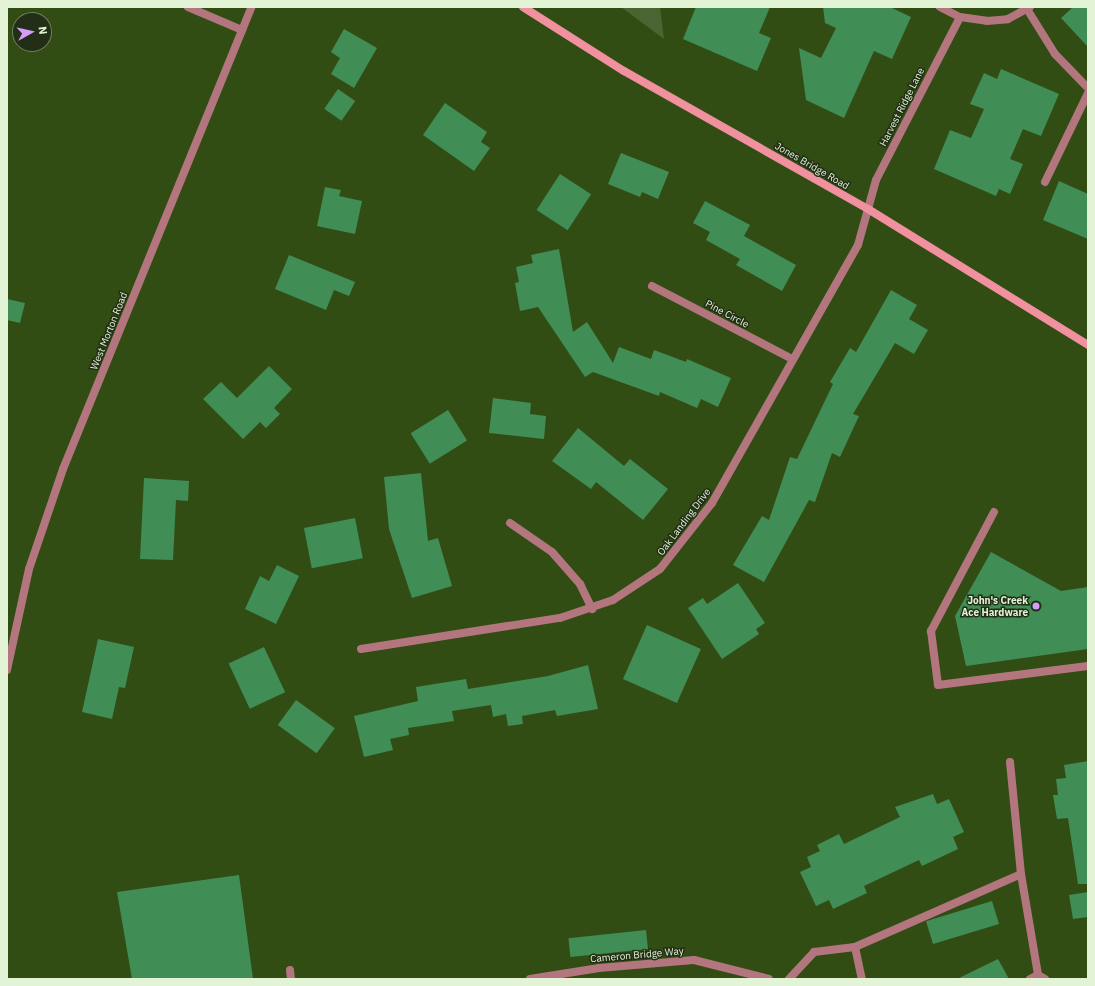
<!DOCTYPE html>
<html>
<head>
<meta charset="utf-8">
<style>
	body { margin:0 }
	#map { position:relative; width:1095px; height:986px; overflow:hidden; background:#324d13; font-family:"IBM Plex Sans",sans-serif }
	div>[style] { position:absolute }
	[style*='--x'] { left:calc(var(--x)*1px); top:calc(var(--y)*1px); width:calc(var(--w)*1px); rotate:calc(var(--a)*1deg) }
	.green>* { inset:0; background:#4b6532 }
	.building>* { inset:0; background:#408d56; transform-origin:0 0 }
	.service>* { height:8px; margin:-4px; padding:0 4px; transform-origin:4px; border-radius:4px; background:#b4767e }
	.minor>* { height:8px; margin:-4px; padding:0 4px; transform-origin:4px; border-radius:4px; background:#b4767e }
	.secondary>* { height:8px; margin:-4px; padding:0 4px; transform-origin:4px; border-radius:4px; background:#f1909e }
	.dots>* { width:11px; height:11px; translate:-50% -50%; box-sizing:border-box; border:2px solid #222e16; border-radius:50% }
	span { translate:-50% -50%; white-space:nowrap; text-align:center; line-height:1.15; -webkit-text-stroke:3px #222e16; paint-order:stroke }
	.street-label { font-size:10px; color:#e3f4d6 }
	.poi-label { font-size:10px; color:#e3f4d6; font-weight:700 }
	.right { translate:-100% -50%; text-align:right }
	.frame { position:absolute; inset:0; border:8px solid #e3f4d6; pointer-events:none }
	.north { position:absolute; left:12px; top:12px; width:40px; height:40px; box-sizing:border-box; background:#222e16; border:1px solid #6f7d63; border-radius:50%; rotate:82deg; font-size:11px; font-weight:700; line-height:16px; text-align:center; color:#e3f4d6 }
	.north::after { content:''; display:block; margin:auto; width:14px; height:18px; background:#d59cfb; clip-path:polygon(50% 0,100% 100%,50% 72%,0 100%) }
</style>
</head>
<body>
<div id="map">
	<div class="green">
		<i style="clip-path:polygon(621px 7px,660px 7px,664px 39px)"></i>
	</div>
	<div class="building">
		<i style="clip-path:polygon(696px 7px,770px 7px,759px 33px,771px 38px,757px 71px,683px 39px)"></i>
		<i style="clip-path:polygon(823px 7px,890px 7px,911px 17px,892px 59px,874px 51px,844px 118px,806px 100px,799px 48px,821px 58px,836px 28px,825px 23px)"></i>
		<i style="clip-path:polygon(1073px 7px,1088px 7px,1088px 47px,1061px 18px)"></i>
		<i style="clip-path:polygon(344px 29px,377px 48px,354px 88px,331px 74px,340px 58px,331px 52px)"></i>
		<i style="clip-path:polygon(1001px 69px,1059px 94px,1041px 136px,1023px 129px,1010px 159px,1023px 164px,1010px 194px,999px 189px,996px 196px,934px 169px,950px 130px,971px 138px,984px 109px,970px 104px,984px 73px,997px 79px)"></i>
		<i style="left:338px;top:89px;width:21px;height:24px;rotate:35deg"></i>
		<i style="clip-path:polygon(445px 103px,487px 132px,481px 142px,490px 148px,474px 171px,423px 135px)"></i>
		<i style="clip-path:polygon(621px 153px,669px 172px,658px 199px,642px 192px,640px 197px,608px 184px)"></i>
		<i style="left:560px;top:174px;width:37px;height:43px;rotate:33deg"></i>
		<i style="clip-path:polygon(1059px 181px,1088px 194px,1088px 239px,1043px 220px)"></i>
		<i style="clip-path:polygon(325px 187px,341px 190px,339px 196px,362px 201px,355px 234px,317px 226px)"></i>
		<i style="clip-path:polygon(705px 201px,750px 225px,744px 236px,796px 265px,782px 291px,736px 265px,740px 259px,706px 240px,710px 232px,693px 223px)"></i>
		<i style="clip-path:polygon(559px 249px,573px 332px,587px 322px,613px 363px,619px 347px,651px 359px,654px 350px,686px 362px,687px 359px,731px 378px,718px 407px,701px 399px,697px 408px,660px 392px,659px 396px,593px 372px,585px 377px,538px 307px,520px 311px,515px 283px,519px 282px,516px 267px,533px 263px,531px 255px)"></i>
		<i style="clip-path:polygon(289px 255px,355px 282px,349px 296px,334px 290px,326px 310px,275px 289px)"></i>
		<i style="clip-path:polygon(891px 290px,917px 305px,909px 319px,928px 330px,914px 354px,895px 343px,853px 414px,859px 416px,840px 457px,832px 453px,815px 502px,809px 500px,764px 582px,733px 565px,762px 516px,769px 520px,790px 457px,797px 459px,833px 384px,830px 382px,850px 348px,856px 352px)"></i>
		<i style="clip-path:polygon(7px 299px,25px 303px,20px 323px,7px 320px)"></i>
		<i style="clip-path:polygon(269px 366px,292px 389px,274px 408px,280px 414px,266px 428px,260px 422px,243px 439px,203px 399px,221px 382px,237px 398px)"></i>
		<i style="clip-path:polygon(493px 398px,531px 403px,530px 414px,546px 416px,544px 439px,489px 433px)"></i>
		<i style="left:448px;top:410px;width:36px;height:44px;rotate:58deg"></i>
		<i style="clip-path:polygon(578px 428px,624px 466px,630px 459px,668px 489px,643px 520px,596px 482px,591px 489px,552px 461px)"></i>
		<i style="clip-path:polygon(421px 473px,428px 541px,438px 538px,452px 586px,412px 598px,389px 529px,384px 477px)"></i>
		<i style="clip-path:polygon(144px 478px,189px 481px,188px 501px,176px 500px,173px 560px,140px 559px)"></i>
		<i style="left:355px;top:518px;width:41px;height:52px;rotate:79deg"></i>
		<i style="clip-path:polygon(991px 552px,1061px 591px,1088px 587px,1088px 649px,966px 666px,955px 616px)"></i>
		<i style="clip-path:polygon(277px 565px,299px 576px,276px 624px,245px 609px,260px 576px,269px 581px)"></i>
		<i style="clip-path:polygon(738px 583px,765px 623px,756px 629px,759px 634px,722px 659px,688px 608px,703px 598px,707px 604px)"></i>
		<i style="left:647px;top:625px;width:59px;height:59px;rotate:24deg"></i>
		<i style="clip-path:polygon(98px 639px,134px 647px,125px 688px,119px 687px,112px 719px,82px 712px)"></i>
		<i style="left:264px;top:647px;width:50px;height:39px;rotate:65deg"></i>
		<i style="clip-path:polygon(588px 665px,598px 709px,557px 716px,555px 710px,522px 716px,523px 724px,508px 726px,506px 714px,493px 717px,491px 705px,452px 711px,454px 721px,408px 728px,409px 735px,390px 739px,393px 750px,364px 757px,354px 716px,418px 701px,416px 687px,466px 679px,468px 689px,548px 676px)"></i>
		<i style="left:296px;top:700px;width:48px;height:31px;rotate:36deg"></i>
		<i style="clip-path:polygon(1088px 761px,1088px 884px,1078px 884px,1068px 818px,1057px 819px,1053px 795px,1058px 795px,1056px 779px,1066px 778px,1064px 765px)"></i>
		<i style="clip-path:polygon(933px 794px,937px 804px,949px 799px,964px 832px,953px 837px,958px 849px,922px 866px,919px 860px,864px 886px,867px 893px,833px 909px,829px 900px,816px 906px,800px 872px,811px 867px,807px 857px,820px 851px,817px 845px,839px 834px,844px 844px,900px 817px,895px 807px)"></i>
		<i style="clip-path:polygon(239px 875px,253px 979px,132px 979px,117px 892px)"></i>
		<i style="clip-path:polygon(1088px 892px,1088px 917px,1073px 919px,1069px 895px)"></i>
		<i style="left:992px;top:901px;width:24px;height:69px;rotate:73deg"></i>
		<i style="left:646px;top:930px;width:19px;height:78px;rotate:84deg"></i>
		<i style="clip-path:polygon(998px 959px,1009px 979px,957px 979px)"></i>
	</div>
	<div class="service">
		<i style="--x:188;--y:7;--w:59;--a:23.1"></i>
		<i style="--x:994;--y:512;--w:135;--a:117.9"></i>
		<i style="--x:931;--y:631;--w:54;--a:82.6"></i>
		<i style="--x:938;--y:685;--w:151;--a:-7.2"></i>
		<i style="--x:1010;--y:762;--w:113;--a:84.4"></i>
		<i style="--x:855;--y:947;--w:33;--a:78"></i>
		<i style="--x:290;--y:970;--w:9;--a:84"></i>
		<i style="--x:1030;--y:979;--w:9;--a:-27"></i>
	</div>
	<div class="minor">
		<i style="--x:940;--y:7;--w:22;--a:27"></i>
		<i style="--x:960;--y:17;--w:27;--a:8"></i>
		<i style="--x:987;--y:21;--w:21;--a:-5"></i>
		<i style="--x:1008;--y:19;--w:25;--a:-29"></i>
		<i style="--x:1027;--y:9;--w:53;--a:58.1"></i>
		<i style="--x:1055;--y:54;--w:47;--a:45.9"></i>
		<i style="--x:1045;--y:182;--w:99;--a:-64.2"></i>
		<i style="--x:652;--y:286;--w:158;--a:27.5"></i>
		<i style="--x:510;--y:523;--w:51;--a:34.6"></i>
		<i style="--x:552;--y:552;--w:43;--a:48.8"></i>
		<i style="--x:580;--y:584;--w:28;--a:64"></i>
		<i style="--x:361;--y:649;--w:201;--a:-8.9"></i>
		<i style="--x:560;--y:618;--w:56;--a:-18.8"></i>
		<i style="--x:613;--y:600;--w:56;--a:-33.4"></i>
		<i style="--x:660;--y:569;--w:84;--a:-51.8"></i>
		<i style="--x:712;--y:503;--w:296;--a:-60.5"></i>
		<i style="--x:858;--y:245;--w:67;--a:-74.5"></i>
		<i style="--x:876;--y:180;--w:183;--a:-62.7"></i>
		<i style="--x:7;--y:670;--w:103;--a:-77.7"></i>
		<i style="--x:29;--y:569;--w:106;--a:-71.2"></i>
		<i style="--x:63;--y:469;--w:499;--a:-67.8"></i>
		<i style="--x:530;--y:979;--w:70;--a:-9.1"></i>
		<i style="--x:599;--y:968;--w:95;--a:-4.8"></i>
		<i style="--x:694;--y:960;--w:77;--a:14.2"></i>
		<i style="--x:789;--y:979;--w:37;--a:-47"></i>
		<i style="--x:814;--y:952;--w:41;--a:-7"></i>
		<i style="--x:855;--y:947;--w:181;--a:-23.7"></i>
		<i style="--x:1021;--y:874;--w:102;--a:80.4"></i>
		<i style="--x:1038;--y:975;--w:8;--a:30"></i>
	</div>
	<div class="secondary">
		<i style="--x:523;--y:7;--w:120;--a:32.4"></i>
		<i style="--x:624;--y:71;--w:280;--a:29.5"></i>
		<i style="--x:868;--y:209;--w:259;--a:31.7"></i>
	</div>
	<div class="dots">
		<i style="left:1036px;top:606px;background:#d59cfb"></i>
	</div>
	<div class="street-label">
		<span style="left:902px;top:107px;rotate:-63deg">Harvest Ridge Lane</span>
		<span style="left:812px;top:166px;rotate:30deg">Jones Bridge Road</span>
		<span style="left:727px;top:314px;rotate:28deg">Pine Circle</span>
		<span style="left:109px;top:331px;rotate:-68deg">West Morton Road</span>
		<span style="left:684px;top:522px;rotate:-53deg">Oak Landing Drive</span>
		<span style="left:637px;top:955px;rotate:-5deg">Cameron Bridge Way</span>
	</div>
	<div class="poi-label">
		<span class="right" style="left:1028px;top:606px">John's Creek<br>Ace Hardware</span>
	</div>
	<div class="frame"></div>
	<div class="north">N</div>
</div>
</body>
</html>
